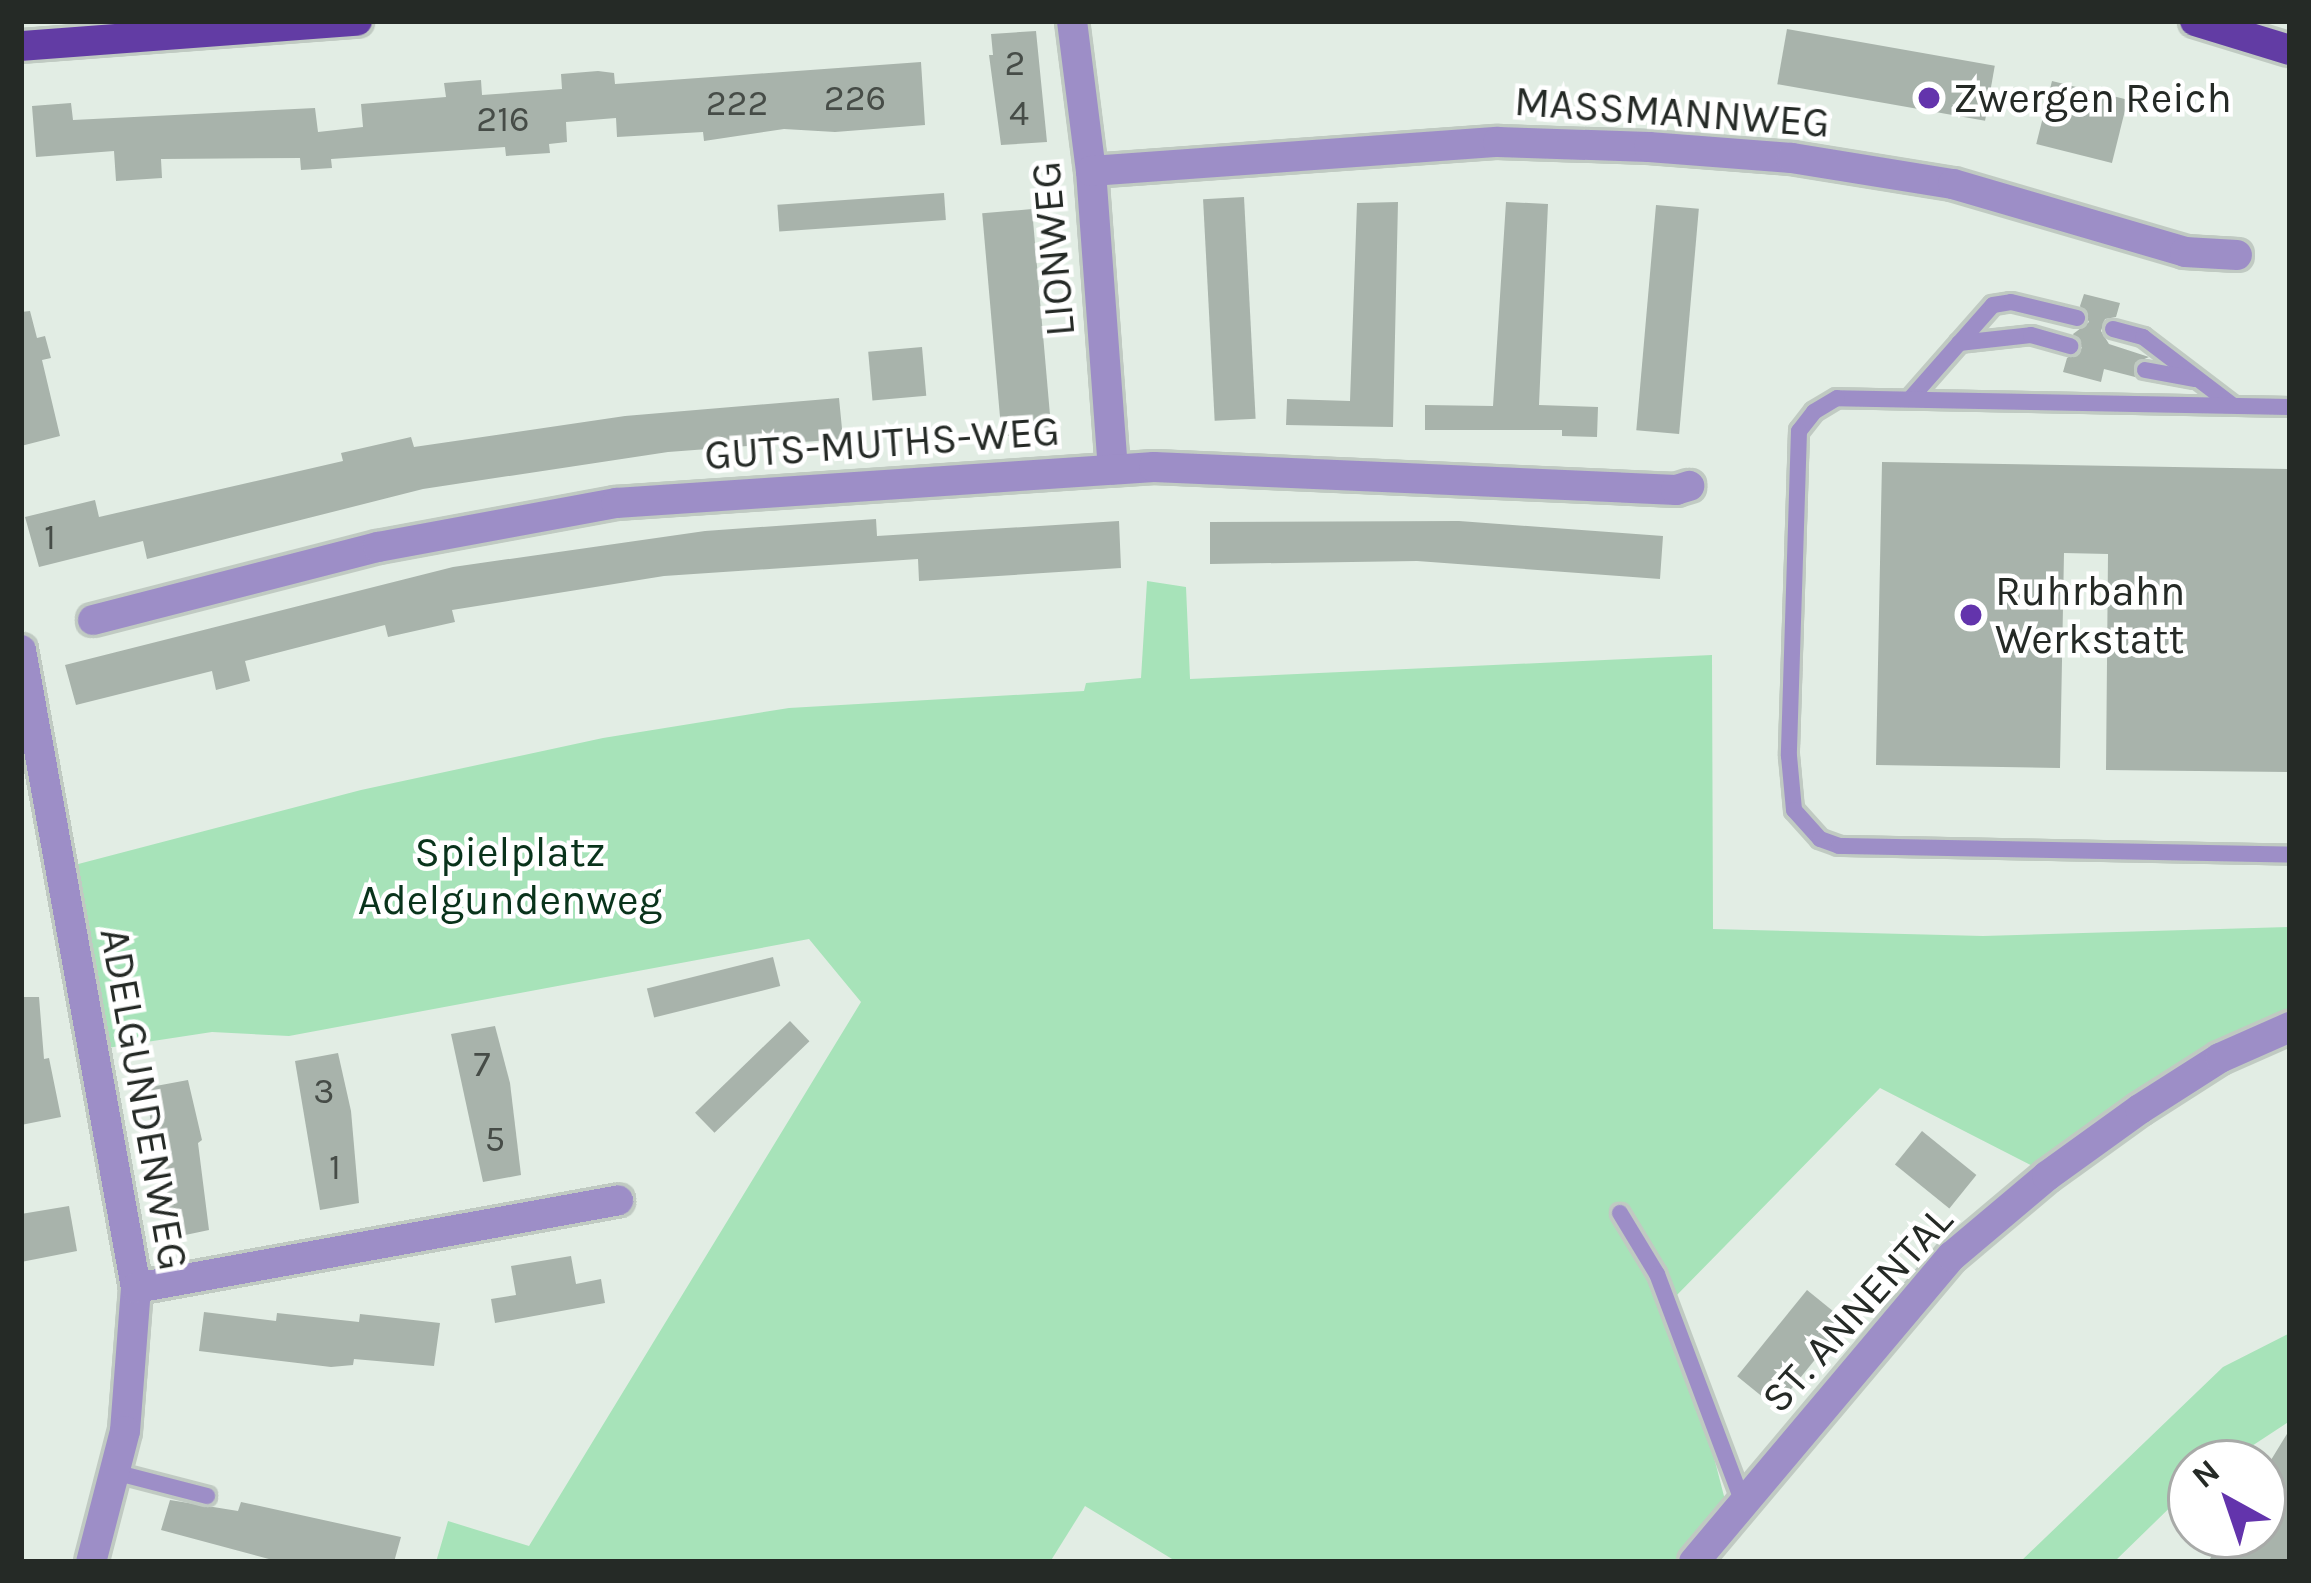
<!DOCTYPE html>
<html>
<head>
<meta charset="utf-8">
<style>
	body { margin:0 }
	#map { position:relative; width:2311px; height:1583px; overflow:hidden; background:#e2ede4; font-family:Karla,sans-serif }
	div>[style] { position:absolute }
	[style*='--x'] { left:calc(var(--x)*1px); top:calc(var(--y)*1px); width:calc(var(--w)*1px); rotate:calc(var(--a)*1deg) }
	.green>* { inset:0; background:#a7e3b9 }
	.building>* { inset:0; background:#a8b3ab; transform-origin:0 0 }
	.roads { filter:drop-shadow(3px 0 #c0cac2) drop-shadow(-3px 0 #c0cac2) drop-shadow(0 3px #c0cac2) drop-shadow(0 -3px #c0cac2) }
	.lane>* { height:16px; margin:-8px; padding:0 8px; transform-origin:8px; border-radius:8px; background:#9d8ec7 }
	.street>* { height:30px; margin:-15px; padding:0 15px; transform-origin:15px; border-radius:15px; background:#9d8ec7 }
	.primary>* { height:30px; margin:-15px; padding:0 15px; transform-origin:15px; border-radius:15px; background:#623ca4 }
	.dots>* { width:33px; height:33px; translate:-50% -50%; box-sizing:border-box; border:6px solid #fff; border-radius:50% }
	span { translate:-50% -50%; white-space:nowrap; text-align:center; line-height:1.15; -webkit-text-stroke:9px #fff; paint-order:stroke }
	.number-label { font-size:36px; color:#464c47 }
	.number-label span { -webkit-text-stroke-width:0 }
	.poi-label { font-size:42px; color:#252a26 }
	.left { translate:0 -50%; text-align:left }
	.street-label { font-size:42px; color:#252a26 }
	.park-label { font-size:42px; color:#09331b }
	.frame { position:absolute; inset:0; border:24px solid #252a26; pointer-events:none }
	.north { position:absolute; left:2167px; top:1439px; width:120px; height:120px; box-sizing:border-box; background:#fff; border:3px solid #a8aaa8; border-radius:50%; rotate:320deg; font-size:33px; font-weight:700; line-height:48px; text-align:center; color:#252a26 }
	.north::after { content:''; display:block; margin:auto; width:42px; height:54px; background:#6334ac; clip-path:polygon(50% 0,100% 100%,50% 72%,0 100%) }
</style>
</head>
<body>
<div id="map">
	<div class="green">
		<i style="clip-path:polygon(1147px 581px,1186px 587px,1190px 679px,1712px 655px,1713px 929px,1983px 936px,2290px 927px,2290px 1026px,2048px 1174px,1880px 1088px,1673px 1299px,1725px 1500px,1674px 1562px,1177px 1562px,1085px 1506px,1050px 1562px,436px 1562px,448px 1521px,529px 1546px,861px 1002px,809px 939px,289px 1036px,212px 1032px,94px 1050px,63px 868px,361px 790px,603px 738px,789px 708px,1084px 691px,1086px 683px,1141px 678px)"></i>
		<i style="clip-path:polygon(2290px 1333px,2290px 1421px,2226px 1463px,2191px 1463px,2191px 1487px,2114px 1562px,2020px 1562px,2223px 1367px)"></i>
	</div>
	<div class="building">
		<i style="left:1787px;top:29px;width:211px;height:56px;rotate:10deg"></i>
		<i style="clip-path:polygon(1036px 31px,1047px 142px,1001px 145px,989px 55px,993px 55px,991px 34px)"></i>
		<i style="clip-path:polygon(921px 62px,925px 125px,835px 132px,784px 129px,704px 141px,703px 132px,617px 137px,616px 118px,566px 122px,567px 142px,549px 144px,550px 153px,506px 156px,505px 147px,331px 159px,332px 168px,301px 170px,300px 158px,161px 159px,162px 178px,116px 181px,114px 151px,36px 157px,32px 106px,71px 103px,73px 120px,315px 108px,318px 132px,363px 127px,361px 104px,446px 97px,444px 83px,481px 80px,482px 95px,562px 89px,561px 74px,598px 71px,614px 73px,615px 84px)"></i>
		<i style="left:2052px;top:81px;width:78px;height:65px;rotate:14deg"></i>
		<i style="left:944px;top:193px;width:27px;height:167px;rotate:86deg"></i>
		<i style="left:1244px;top:197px;width:222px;height:41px;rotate:87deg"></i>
		<i style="clip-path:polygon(1398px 202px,1393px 427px,1286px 425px,1287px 399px,1350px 401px,1357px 203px)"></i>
		<i style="clip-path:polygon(1506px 202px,1548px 204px,1539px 405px,1598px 407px,1597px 437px,1562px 436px,1562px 430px,1425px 430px,1425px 405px,1493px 406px)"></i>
		<i style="left:1656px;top:205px;width:43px;height:226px;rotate:5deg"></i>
		<i style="left:1032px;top:209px;width:224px;height:50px;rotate:85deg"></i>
		<i style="clip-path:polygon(2084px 294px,2120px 303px,2116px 317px,2105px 319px,2101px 331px,2109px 344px,2149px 357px,2135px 363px,2135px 377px,2104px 369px,2101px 382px,2063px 372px,2067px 358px,2082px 348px,2073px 334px,2089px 322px,2080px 306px)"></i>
		<i style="clip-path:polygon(30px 311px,37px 338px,45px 336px,51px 358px,42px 360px,60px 436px,21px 446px,21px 312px)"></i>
		<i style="left:922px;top:347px;width:49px;height:54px;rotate:85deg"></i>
		<i style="clip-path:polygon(839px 398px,843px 439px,668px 452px,423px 489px,147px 559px,143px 541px,39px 567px,25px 517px,95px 500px,99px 517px,343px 461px,341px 453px,411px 437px,414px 447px,625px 416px)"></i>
		<i style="clip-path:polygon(1882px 462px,2290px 469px,2290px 772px,2106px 770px,2108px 554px,2064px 553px,2060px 768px,1876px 765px)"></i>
		<i style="clip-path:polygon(876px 519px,877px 536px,1119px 521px,1121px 568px,919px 581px,918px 559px,664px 576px,452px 610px,455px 622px,388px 637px,385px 625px,245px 661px,250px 681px,216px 690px,212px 671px,76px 705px,65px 665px,453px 567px,705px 531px)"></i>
		<i style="clip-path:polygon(1459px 521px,1663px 536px,1660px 579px,1417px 561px,1210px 564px,1210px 522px)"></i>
		<i style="left:773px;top:957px;width:30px;height:130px;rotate:76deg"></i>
		<i style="clip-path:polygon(21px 997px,39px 997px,44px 1059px,49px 1058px,61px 1117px,21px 1125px)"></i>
		<i style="left:790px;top:1021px;width:28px;height:132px;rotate:46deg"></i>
		<i style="clip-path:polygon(495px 1026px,510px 1083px,521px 1175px,483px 1182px,451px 1034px)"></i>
		<i style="clip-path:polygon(338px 1053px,351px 1111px,359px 1203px,320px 1210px,295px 1061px)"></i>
		<i style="clip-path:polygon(188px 1080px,202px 1140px,198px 1143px,209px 1230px,171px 1238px,145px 1088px)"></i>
		<i style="left:1922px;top:1131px;width:70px;height:43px;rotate:39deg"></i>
		<i style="clip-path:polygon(69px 1206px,77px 1251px,21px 1262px,21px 1214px)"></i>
		<i style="clip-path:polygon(571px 1256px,576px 1284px,601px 1279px,605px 1303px,495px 1323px,491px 1299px,516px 1295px,511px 1266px)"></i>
		<i style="left:1807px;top:1290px;width:50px;height:111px;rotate:39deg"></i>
		<i style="clip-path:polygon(204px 1312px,276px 1321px,277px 1313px,359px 1322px,360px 1314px,440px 1323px,434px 1366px,354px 1359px,353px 1365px,331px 1367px,199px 1351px)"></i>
		<i style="clip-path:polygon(2290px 1429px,2290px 1562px,2208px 1562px,2225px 1535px,2263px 1535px,2263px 1473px)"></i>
		<i style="clip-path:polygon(170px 1500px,238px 1511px,241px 1502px,401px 1537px,394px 1562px,280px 1562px,161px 1530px)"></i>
	</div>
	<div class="roads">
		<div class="lane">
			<i style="--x:2113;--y:329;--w:31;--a:15"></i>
			<i style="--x:2143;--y:337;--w:111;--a:37.3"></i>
			<i style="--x:1959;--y:343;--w:72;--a:-6.3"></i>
			<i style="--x:2031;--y:335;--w:41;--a:15.8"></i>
			<i style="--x:2145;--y:370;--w:51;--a:10.2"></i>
			<i style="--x:1910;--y:399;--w:125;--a:-48.6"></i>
			<i style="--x:1993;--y:305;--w:18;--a:-9"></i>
			<i style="--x:2011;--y:302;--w:68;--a:13.6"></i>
			<i style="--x:2290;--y:407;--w:453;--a:-178.9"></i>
			<i style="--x:1837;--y:398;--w:27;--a:149"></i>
			<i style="--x:1814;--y:412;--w:24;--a:128"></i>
			<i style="--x:1799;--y:431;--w:325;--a:91.8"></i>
			<i style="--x:1789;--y:756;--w:54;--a:84.7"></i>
			<i style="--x:1794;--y:810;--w:39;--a:48"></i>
			<i style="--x:1820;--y:839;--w:20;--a:20"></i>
			<i style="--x:1839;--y:846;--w:451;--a:1.1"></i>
			<i style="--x:1620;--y:1213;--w:71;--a:58.8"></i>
			<i style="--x:1657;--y:1274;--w:245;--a:69.4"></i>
			<i style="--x:118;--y:1473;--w:92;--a:14.5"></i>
		</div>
		<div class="street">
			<i style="--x:1072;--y:21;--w:151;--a:82.8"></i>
			<i style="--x:1091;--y:171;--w:299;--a:85.8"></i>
			<i style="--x:1091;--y:171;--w:408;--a:-4.1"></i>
			<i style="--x:1498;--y:142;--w:151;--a:1.9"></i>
			<i style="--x:1649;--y:147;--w:143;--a:4.4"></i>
			<i style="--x:1792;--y:158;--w:163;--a:9.2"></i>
			<i style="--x:1953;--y:184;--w:242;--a:16.3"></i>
			<i style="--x:2185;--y:252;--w:52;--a:3.3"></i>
			<i style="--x:93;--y:620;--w:294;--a:-14.4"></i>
			<i style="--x:378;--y:547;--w:242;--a:-10.5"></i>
			<i style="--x:616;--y:503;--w:539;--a:-3.83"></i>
			<i style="--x:1154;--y:467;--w:523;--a:2.52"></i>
			<i style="--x:1676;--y:490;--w:14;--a:-17"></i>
			<i style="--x:21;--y:650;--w:648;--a:79.78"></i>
			<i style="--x:136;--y:1288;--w:143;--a:94.4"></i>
			<i style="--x:125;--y:1431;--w:135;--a:104.5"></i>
			<i style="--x:136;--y:1288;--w:490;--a:-10.3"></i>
			<i style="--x:1694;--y:1562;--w:400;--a:-49.9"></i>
			<i style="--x:1952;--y:1256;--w:124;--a:-40.1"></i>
			<i style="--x:2047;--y:1176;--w:115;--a:-35.8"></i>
			<i style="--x:2140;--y:1109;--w:95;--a:-32.5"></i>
			<i style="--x:2220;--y:1058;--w:77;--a:-23.9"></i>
		</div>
		<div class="primary">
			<i style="--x:2195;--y:21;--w:99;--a:17"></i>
			<i style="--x:21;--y:46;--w:337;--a:-4.3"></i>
		</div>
	</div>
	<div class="dots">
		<i style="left:1929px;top:98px;background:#6334ac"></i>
		<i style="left:1971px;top:615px;background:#6334ac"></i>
	</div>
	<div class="number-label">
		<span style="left:1015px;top:64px">2</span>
		<span style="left:855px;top:99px">226</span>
		<span style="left:737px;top:104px">222</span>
		<span style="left:1019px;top:114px">4</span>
		<span style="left:503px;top:120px">216</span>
		<span style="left:50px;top:538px">1</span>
		<span style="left:482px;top:1065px">7</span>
		<span style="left:324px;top:1092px">3</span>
		<span style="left:495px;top:1140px">5</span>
		<span style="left:335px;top:1168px">1</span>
	</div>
	<div class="poi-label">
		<span class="left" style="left:1953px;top:98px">Zwergen Reich</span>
		<span class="left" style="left:1995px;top:615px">Ruhrbahn<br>Werkstatt</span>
	</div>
	<div class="street-label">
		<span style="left:1672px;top:112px;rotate:4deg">MASSMANNWEG</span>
		<span style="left:1053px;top:249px;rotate:-95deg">LIONWEG</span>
		<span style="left:882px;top:443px;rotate:-4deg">GUTS-MUTHS-WEG</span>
		<span style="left:144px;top:1099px;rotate:80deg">ADELGUNDENWEG</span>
		<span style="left:1857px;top:1309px;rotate:-48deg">ST. ANNENTAL</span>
	</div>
	<div class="park-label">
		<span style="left:510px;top:876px">Spielplatz<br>Adelgundenweg</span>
	</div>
	<div class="frame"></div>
	<div class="north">N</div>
</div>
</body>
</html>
